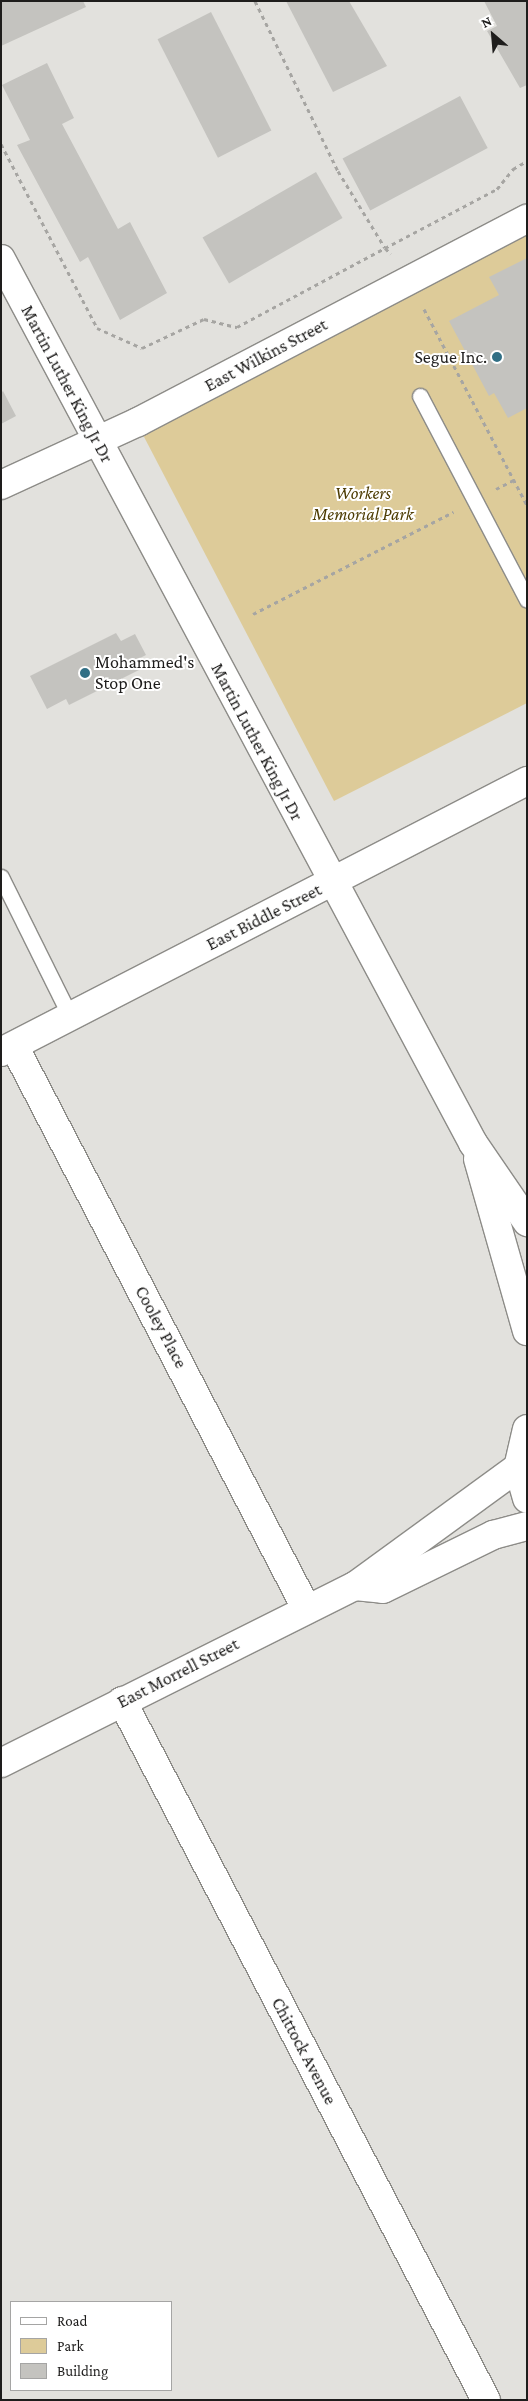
<!DOCTYPE html>
<html>
<head>
<meta charset="utf-8">
<style>
	body { margin:0 }
	#map { position:relative; width:528px; height:2401px; overflow:hidden; background:#e2e1dd; font-family:"Crimson Pro",serif }
	div>[style] { position:absolute }
	[style*='--x'] { left:calc(var(--x)*1px); top:calc(var(--y)*1px); width:calc(var(--w)*1px); rotate:calc(var(--a)*1deg) }
	.green>* { inset:0; background:#ddcb99 }
	.building>* { inset:0; background:#c4c3bf; transform-origin:0 0 }
	.path>* { height:3px; margin-top:-1.5px; transform-origin:0; background:repeating-linear-gradient(90deg,#a6a5a2 0 4px,transparent 0 8px) }
	.roads { filter:drop-shadow(1px 0 #8d8c88) drop-shadow(-1px 0 #8d8c88) drop-shadow(0 1px #8d8c88) drop-shadow(0 -1px #8d8c88) }
	.lane>* { height:15px; margin:-7.5px; padding:0 7.5px; transform-origin:7.5px; border-radius:7.5px; background:#fff }
	.street>* { height:28px; margin:-14px; padding:0 14px; transform-origin:14px; border-radius:14px; background:#fff }
	.secondary>* { height:28px; margin:-14px; padding:0 14px; transform-origin:14px; border-radius:14px; background:#fff }
	.dots>* { width:14px; height:14px; translate:-50% -50%; box-sizing:border-box; border:2px solid #fff; border-radius:50% }
	span { translate:-50% -50%; white-space:nowrap; text-align:center; line-height:1.15; -webkit-text-stroke:4px #fff; paint-order:stroke }
	.street-label { font-size:18px; color:#1e1d1c }
	.poi-label { font-size:18px; color:#1e1d1c }
	.right { translate:-100% -50%; text-align:right }
	.left { translate:0 -50%; text-align:left }
	.park-label { font-size:18px; color:#4d3c03; font-style:italic }
	.frame { position:absolute; inset:0; border:2px solid #1e1d1c; pointer-events:none }
	.legend { position:absolute; left:10px; top:2301px; width:162px; height:90px; box-sizing:border-box; background:#fff; border:1px solid #a5a5a4; margin:0; padding:6px 9px; list-style:none; font-size:15px; color:#1e1d1c }
	.legend li { display:flex; align-items:center; gap:10px; height:25px }
	.legend b { width:25px; border:1px solid #a5a5a4 }
	.north { position:absolute; left:468px; top:10px; width:50px; height:50px; -webkit-text-stroke:4px #fff; paint-order:stroke; rotate:333deg; font-size:14px; font-weight:700; line-height:20px; text-align:center; color:#1e1d1c }
	.north::after { content:''; display:block; margin:auto; width:18px; height:22px; background:#1e1d1c; clip-path:polygon(50% 0,100% 100%,50% 72%,0 100%) }
</style>
</head>
<body>
<div id="map">
	<div class="green">
		<i style="clip-path:polygon(527px 230px,527px 703px,334px 801px,142px 433px)"></i>
	</div>
	<div class="building">
		<i style="clip-path:polygon(1px 1px,83px 1px,86px 7px,1px 46px)"></i>
		<i style="clip-path:polygon(286px 1px,349px 1px,387px 66px,333px 92px)"></i>
		<i style="clip-path:polygon(484px 1px,527px 1px,527px 85px,520px 88px,487px 31px,497px 26px)"></i>
		<i style="left:211px;top:12px;width:133px;height:60px;rotate:63deg"></i>
		<i style="clip-path:polygon(47px 63px,74px 118px,62px 124px,118px 229px,130px 222px,167px 293px,120px 320px,88px 257px,80px 262px,17px 145px,30px 140px,2px 85px)"></i>
		<i style="left:460px;top:96px;width:59px;height:133px;rotate:62deg"></i>
		<i style="left:316px;top:172px;width:53px;height:131px;rotate:60deg"></i>
		<i style="clip-path:polygon(527px 258px,527px 408px,508px 418px,494px 393px,489px 396px,449px 321px,499px 295px,489px 277px)"></i>
		<i style="clip-path:polygon(3px 391px,16px 416px,1px 424px,1px 393px)"></i>
		<i style="clip-path:polygon(116px 633px,121px 641px,135px 634px,146px 655px,134px 661px,139px 670px,69px 705px,66px 699px,47px 709px,30px 676px)"></i>
	</div>
	<div class="path">
		<i style="--x:255;--y:1;--w:189;--a:64"></i>
		<i style="--x:338;--y:171;--w:90;--a:58.6"></i>
		<i style="--x:385;--y:248;--w:127;--a:-27.8"></i>
		<i style="--x:497;--y:189;--w:26;--a:-51"></i>
		<i style="--x:513;--y:169;--w:16;--a:-30"></i>
		<i style="--x:1;--y:144;--w:208;--a:62.4"></i>
		<i style="--x:97;--y:328;--w:49;--a:24"></i>
		<i style="--x:142;--y:348;--w:68;--a:-25.1"></i>
		<i style="--x:204;--y:319;--w:34;--a:14"></i>
		<i style="--x:237;--y:327;--w:168;--a:-28.1"></i>
		<i style="--x:385;--y:248;--w:8;--a:45"></i>
		<i style="--x:424;--y:309;--w:221;--a:62.3"></i>
		<i style="--x:496;--y:489;--w:20;--a:-27"></i>
		<i style="--x:253;--y:614;--w:225;--a:-27"></i>
	</div>
	<div class="roads">
		<div class="lane">
			<i style="--x:420;--y:396;--w:230;--a:62.3"></i>
			<i style="--x:1;--y:877;--w:155;--a:63.6"></i>
		</div>
		<div class="street">
			<i style="--x:1;--y:485;--w:151;--a:-24.7"></i>
			<i style="--x:138;--y:422;--w:439;--a:-27.6"></i>
			<i style="--x:14;--y:1046;--w:633;--a:62.54"></i>
			<i style="--x:1;--y:1052;--w:592;--a:-27.26"></i>
			<i style="--x:122;--y:1701;--w:788;--a:62.49"></i>
		</div>
		<div class="secondary">
			<i style="--x:1;--y:259;--w:1002;--a:61.9"></i>
			<i style="--x:473;--y:1143;--w:96;--a:55.6"></i>
			<i style="--x:478;--y:1159;--w:179;--a:74.1"></i>
			<i style="--x:527;--y:1429;--w:39;--a:103"></i>
			<i style="--x:518;--y:1467;--w:33;--a:74"></i>
			<i style="--x:355;--y:1586;--w:28;--a:6"></i>
			<i style="--x:383;--y:1589;--w:123;--a:-26.1"></i>
			<i style="--x:493;--y:1535;--w:35;--a:-15"></i>
			<i style="--x:1;--y:1763;--w:396;--a:-26.6"></i>
			<i style="--x:355;--y:1586;--w:202;--a:-36.1"></i>
		</div>
	</div>
	<div class="dots">
		<i style="left:497px;top:357px;background:#316f85"></i>
		<i style="left:85px;top:673px;background:#316f85"></i>
	</div>
	<div class="street-label">
		<span style="left:266px;top:355px;rotate:-28deg">East Wilkins Street</span>
		<span style="left:67px;top:384px;rotate:62deg">Martin Luther King Jr Dr</span>
		<span style="left:257px;top:742px;rotate:62deg">Martin Luther King Jr Dr</span>
		<span style="left:264px;top:917px;rotate:-27deg">East Biddle Street</span>
		<span style="left:161px;top:1327px;rotate:62deg">Cooley Place</span>
		<span style="left:178px;top:1673px;rotate:-27deg">East Morrell Street</span>
		<span style="left:304px;top:2051px;rotate:62deg">Chittock Avenue</span>
	</div>
	<div class="poi-label">
		<span class="right" style="left:487px;top:357px">Segue Inc.</span>
		<span class="left" style="left:95px;top:673px">Mohammed's<br>Stop One</span>
	</div>
	<div class="park-label">
		<span style="left:363px;top:504px">Workers<br>Memorial Park</span>
	</div>
	<div class="frame"></div>
	<ul class="legend">
	<li><b style="height:6px;background:#fff"></b>Road</li>
	<li><b style="height:14px;background:#ddcb99"></b>Park</li>
	<li><b style="height:14px;background:#c4c3bf"></b>Building</li>
	</ul>
	<div class="north">N</div>
</div>
</body>
</html>
